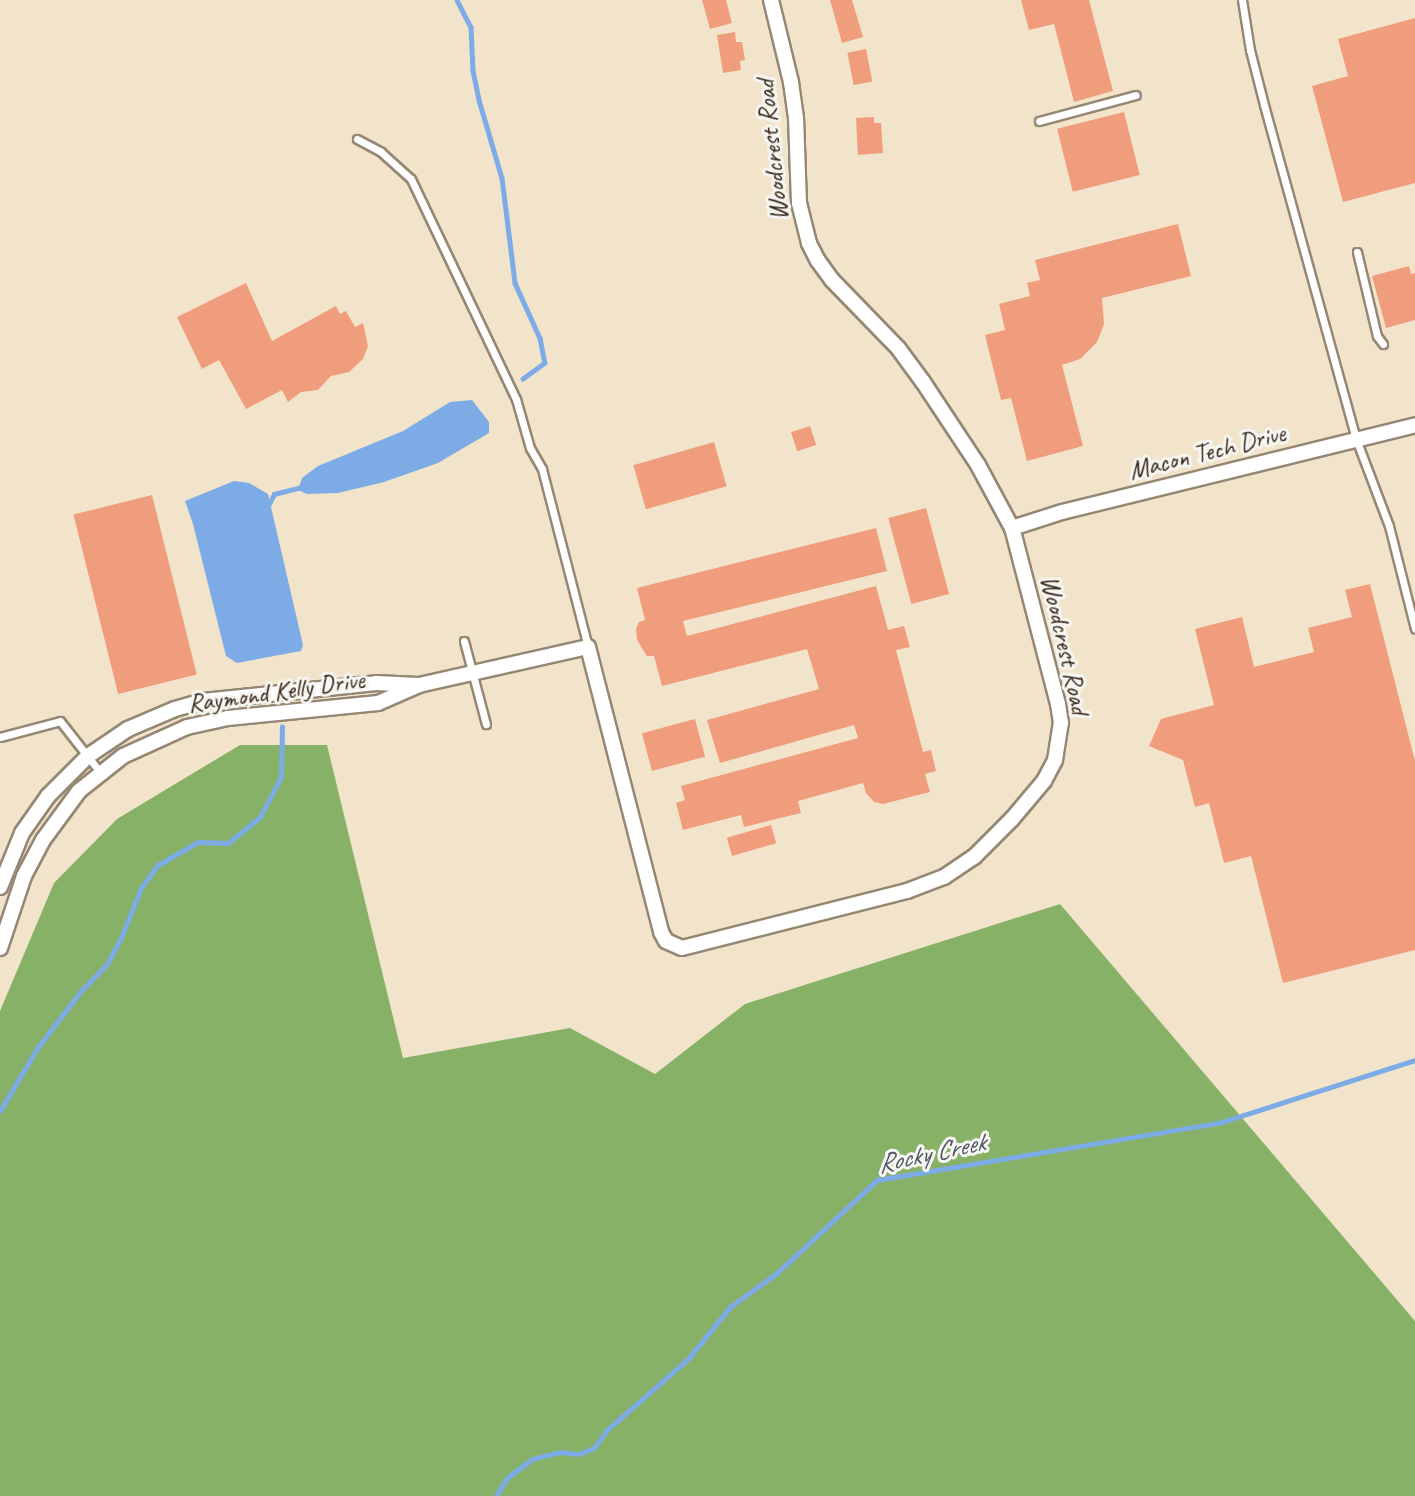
<!DOCTYPE html>
<html>
<head>
<meta charset="utf-8">
<style>
	body { margin:0 }
	#map { position:relative; width:1415px; height:1496px; overflow:hidden; background:#f2e4cb; font-family:Caveat,sans-serif }
	div>[style] { position:absolute }
	[style*='--x'] { left:calc(var(--x)*1px); top:calc(var(--y)*1px); width:calc(var(--w)*1px); rotate:calc(var(--a)*1deg) }
	.forest>* { inset:0; background:#88b168 }
	.water>* { inset:0; background:#7cabe6 }
	.stream>* { height:4.5px; margin:-2.25px; padding:0 2.25px; transform-origin:2.25px; border-radius:2.25px; background:#7cabe6 }
	.building>* { inset:0; background:#f09d7d; transform-origin:0 0 }
	.roads { filter:drop-shadow(2px 0 #968774) drop-shadow(-2px 0 #968774) drop-shadow(0 2px #968774) drop-shadow(0 -2px #968774) }
	.service>* { height:7px; margin:-3.5px; padding:0 3.5px; transform-origin:3.5px; border-radius:3.5px; background:#fff }
	.minor>* { height:14px; margin:-7px; padding:0 7px; transform-origin:7px; border-radius:7px; background:#fff }
	span { translate:-50% -50%; white-space:nowrap; text-align:center; line-height:1.15; -webkit-text-stroke:6px #f6f6f2; paint-order:stroke }
	.street-label { font-size:26px; color:#3b2a1e }
	.water-label { font-size:27px; color:#525764; font-style:italic }
</style>
</head>
<body>
<div id="map">
	<div class="forest">
		<i style="clip-path:polygon(240px 745px,327px 745px,403px 1058px,570px 1028px,655px 1074px,745px 1004px,1060px 904px,1415px 1321px,1415px 1496px,0 1496px,0 1011px,54px 883px,117px 819px)"></i>
	</div>
	<div class="water">
		<i style="clip-path:polygon(472px 400px,489px 422px,489px 433px,438px 463px,384px 482px,338px 493px,307px 494px,298px 490px,302px 478px,318px 466px,403px 431px,450px 402px)"></i>
		<i style="clip-path:polygon(234px 481px,249px 483px,268px 494px,303px 645px,301px 651px,237px 663px,226px 656px,193px 524px,185px 501px)"></i>
	</div>
	<div class="stream">
		<i style="--x:457;--y:0;--w:30;--a:63"></i>
		<i style="--x:471;--y:27;--w:44;--a:87.4"></i>
		<i style="--x:473;--y:71;--w:30;--a:78"></i>
		<i style="--x:479;--y:100;--w:81;--a:73.6"></i>
		<i style="--x:502;--y:178;--w:106;--a:82.9"></i>
		<i style="--x:515;--y:283;--w:60;--a:65.6"></i>
		<i style="--x:540;--y:338;--w:25;--a:79"></i>
		<i style="--x:545;--y:363;--w:27;--a:144"></i>
		<i style="--x:269;--y:504;--w:11;--a:-63"></i>
		<i style="--x:274;--y:494;--w:32;--a:-14"></i>
		<i style="--x:0;--y:1111;--w:74;--a:-59.3"></i>
		<i style="--x:38;--y:1047;--w:71;--a:-52.5"></i>
		<i style="--x:81;--y:991;--w:37;--a:-46"></i>
		<i style="--x:107;--y:964;--w:27;--a:-62"></i>
		<i style="--x:120;--y:940;--w:56;--a:-68"></i>
		<i style="--x:141;--y:888;--w:29;--a:-54"></i>
		<i style="--x:158;--y:865;--w:46;--a:-29.9"></i>
		<i style="--x:198;--y:842;--w:30;--a:2"></i>
		<i style="--x:228;--y:843;--w:41;--a:-39.1"></i>
		<i style="--x:260;--y:817;--w:45;--a:-62.3"></i>
		<i style="--x:281;--y:777;--w:50;--a:-88.9"></i>
		<i style="--x:496;--y:1496;--w:21;--a:-59"></i>
		<i style="--x:507;--y:1478;--w:31;--a:-37"></i>
		<i style="--x:532;--y:1459;--w:29;--a:-14"></i>
		<i style="--x:560;--y:1452;--w:19;--a:6"></i>
		<i style="--x:579;--y:1454;--w:16;--a:-22"></i>
		<i style="--x:594;--y:1448;--w:22;--a:-54"></i>
		<i style="--x:607;--y:1430;--w:108;--a:-41.2"></i>
		<i style="--x:688;--y:1359;--w:67;--a:-51.1"></i>
		<i style="--x:730;--y:1307;--w:58;--a:-35.9"></i>
		<i style="--x:777;--y:1273;--w:137;--a:-42.9"></i>
		<i style="--x:877;--y:1180;--w:350;--a:-9.5"></i>
		<i style="--x:1222;--y:1122;--w:203;--a:-17.8"></i>
	</div>
	<div class="building">
		<i style="clip-path:polygon(702px 0,726px 0,732px 23px,710px 29px)"></i>
		<i style="clip-path:polygon(830px 0,852px 0,863px 37px,842px 43px)"></i>
		<i style="clip-path:polygon(1021px 0,1089px 0,1113px 91px,1074px 102px,1054px 24px,1029px 30px)"></i>
		<i style="clip-path:polygon(1415px 18px,1415px 183px,1343px 202px,1312px 86px,1348px 76px,1338px 39px)"></i>
		<i style="clip-path:polygon(735px 32px,736px 42px,742px 42px,745px 60px,740px 61px,741px 70px,723px 73px,717px 35px)"></i>
		<i style="left:866px;top:49px;width:33px;height:19px;rotate:79deg"></i>
		<i style="left:1124px;top:112px;width:65px;height:69px;rotate:76deg"></i>
		<i style="clip-path:polygon(874px 117px,874px 123px,881px 123px,883px 153px,858px 155px,856px 118px)"></i>
		<i style="clip-path:polygon(1178px 224px,1191px 276px,1102px 298px,1104px 324px,1097px 342px,1080px 359px,1062px 365px,1083px 446px,1027px 461px,1011px 398px,1001px 400px,985px 335px,1005px 330px,999px 304px,1030px 296px,1027px 283px,1040px 280px,1035px 260px)"></i>
		<i style="clip-path:polygon(1409px 266px,1411px 274px,1415px 273px,1415px 320px,1386px 328px,1372px 276px)"></i>
		<i style="clip-path:polygon(246px 283px,272px 341px,336px 306px,340px 314px,346px 311px,355px 327px,363px 323px,368px 346px,363px 359px,349px 372px,331px 376px,318px 390px,301px 392px,288px 402px,282px 390px,246px 409px,219px 360px,202px 369px,177px 317px)"></i>
		<i style="left:810px;top:426px;width:20px;height:20px;rotate:72deg"></i>
		<i style="left:714px;top:442px;width:46px;height:84px;rotate:74deg"></i>
		<i style="left:152px;top:495px;width:185px;height:81px;rotate:76deg"></i>
		<i style="left:926px;top:508px;width:89px;height:39px;rotate:75deg"></i>
		<i style="clip-path:polygon(876px 528px,887px 571px,683px 621px,687px 636px,876px 586px,888px 630px,904px 626px,910px 647px,896px 650px,923px 752px,931px 750px,936px 771px,925px 774px,930px 792px,883px 804px,874px 802px,866px 793px,863px 783px,798px 801px,801px 813px,744px 827px,741px 815px,683px 830px,676px 803px,685px 800px,681px 786px,858px 738px,854px 725px,720px 763px,707px 720px,819px 689px,807px 649px,662px 686px,654px 656px,647px 656px,637px 640px,636px 629px,639px 622px,645px 620px,637px 588px)"></i>
		<i style="clip-path:polygon(1370px 584px,1415px 761px,1415px 950px,1283px 983px,1251px 856px,1224px 863px,1209px 803px,1195px 807px,1183px 760px,1149px 746px,1161px 719px,1214px 705px,1195px 629px,1242px 617px,1254px 667px,1314px 652px,1308px 628px,1352px 617px,1345px 590px)"></i>
		<i style="left:695px;top:719px;width:39px;height:55px;rotate:75deg"></i>
		<i style="left:771px;top:825px;width:19px;height:46px;rotate:74deg"></i>
	</div>
	<div class="roads">
		<div class="service">
			<i style="--x:1242;--y:0;--w:51;--a:80.9"></i>
			<i style="--x:1250;--y:50;--w:57;--a:75.7"></i>
			<i style="--x:1264;--y:105;--w:346;--a:74.6"></i>
			<i style="--x:1356;--y:439;--w:93;--a:69.2"></i>
			<i style="--x:1389;--y:526;--w:106;--a:75.8"></i>
			<i style="--x:1039;--y:121;--w:100;--a:-15"></i>
			<i style="--x:357;--y:139;--w:27;--a:28"></i>
			<i style="--x:381;--y:152;--w:40;--a:42"></i>
			<i style="--x:411;--y:179;--w:244;--a:64.5"></i>
			<i style="--x:516;--y:399;--w:51;--a:74.1"></i>
			<i style="--x:530;--y:448;--w:24;--a:60"></i>
			<i style="--x:542;--y:469;--w:184;--a:75.5"></i>
			<i style="--x:1357;--y:252;--w:86;--a:76.6"></i>
			<i style="--x:1377;--y:336;--w:10;--a:53"></i>
			<i style="--x:464;--y:641;--w:86;--a:75.2"></i>
			<i style="--x:0;--y:737;--w:62;--a:-14.9"></i>
			<i style="--x:60;--y:721;--w:65;--a:51.9"></i>
		</div>
		<div class="minor">
			<i style="--x:1012;--y:528;--w:52;--a:-17.7"></i>
			<i style="--x:1062;--y:512;--w:364;--a:-13.8"></i>
			<i style="--x:419;--y:685;--w:173;--a:-12.7"></i>
			<i style="--x:588;--y:647;--w:294;--a:75.6"></i>
			<i style="--x:661;--y:932;--w:10;--a:61"></i>
			<i style="--x:666;--y:941;--w:17;--a:24"></i>
			<i style="--x:682;--y:948;--w:232;--a:-14.2"></i>
			<i style="--x:907;--y:891;--w:40;--a:-21"></i>
			<i style="--x:944;--y:877;--w:36;--a:-34"></i>
			<i style="--x:974;--y:857;--w:54;--a:-45"></i>
			<i style="--x:1012;--y:819;--w:50;--a:-49.9"></i>
			<i style="--x:1044;--y:781;--w:24;--a:-62"></i>
			<i style="--x:1055;--y:760;--w:37;--a:-81"></i>
			<i style="--x:1061;--y:723;--w:19;--a:-99"></i>
			<i style="--x:1058;--y:704;--w:182;--a:-104.6"></i>
			<i style="--x:1012;--y:528;--w:72;--a:-118.4"></i>
			<i style="--x:978;--y:465;--w:100;--a:-123.5"></i>
			<i style="--x:923;--y:382;--w:42;--a:-126.3"></i>
			<i style="--x:898;--y:348;--w:95;--a:-134.1"></i>
			<i style="--x:832;--y:280;--w:24;--a:-126"></i>
			<i style="--x:818;--y:261;--w:20;--a:-117"></i>
			<i style="--x:809;--y:243;--w:41;--a:-104"></i>
			<i style="--x:799;--y:203;--w:85;--a:-92"></i>
			<i style="--x:796;--y:118;--w:36;--a:-98"></i>
			<i style="--x:791;--y:82;--w:84;--a:-103.7"></i>
			<i style="--x:0;--y:887;--w:58;--a:-67.8"></i>
			<i style="--x:22;--y:833;--w:45;--a:-54.9"></i>
			<i style="--x:48;--y:796;--w:57;--a:-45"></i>
			<i style="--x:88;--y:756;--w:48;--a:-34"></i>
			<i style="--x:128;--y:729;--w:51;--a:-23.1"></i>
			<i style="--x:175;--y:709;--w:29;--a:-16"></i>
			<i style="--x:203;--y:701;--w:174;--a:-5.9"></i>
			<i style="--x:376;--y:683;--w:43;--a:2.7"></i>
			<i style="--x:419;--y:685;--w:45;--a:156.3"></i>
			<i style="--x:378;--y:703;--w:151;--a:174.3"></i>
			<i style="--x:228;--y:718;--w:42;--a:167.6"></i>
			<i style="--x:187;--y:727;--w:70;--a:155.6"></i>
			<i style="--x:123;--y:756;--w:56;--a:141.5"></i>
			<i style="--x:79;--y:791;--w:61;--a:126.3"></i>
			<i style="--x:43;--y:840;--w:41;--a:117.8"></i>
			<i style="--x:24;--y:876;--w:76;--a:108.4"></i>
		</div>
	</div>
	<div class="street-label">
		<span style="left:772px;top:150px;rotate:-96deg">Woodcrest Road</span>
		<span style="left:1207px;top:452px;rotate:-14deg">Macon Tech Drive</span>
		<span style="left:1065px;top:645px;rotate:77deg">Woodcrest Road</span>
		<span style="left:276px;top:692px;rotate:-8deg">Raymond Kelly Drive</span>
	</div>
	<div class="water-label">
		<span style="left:931px;top:1153px;rotate:-12deg">Rocky Creek</span>
	</div>
</div>
</body>
</html>
